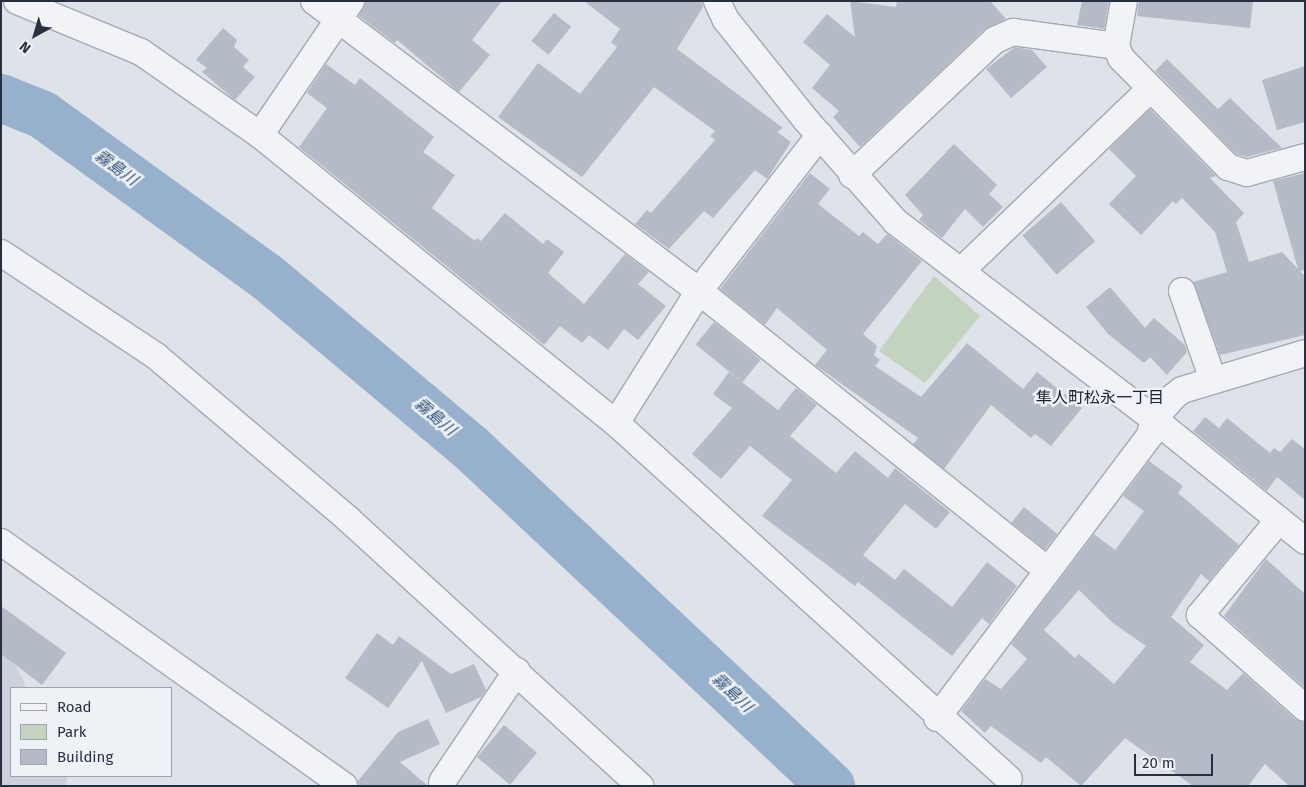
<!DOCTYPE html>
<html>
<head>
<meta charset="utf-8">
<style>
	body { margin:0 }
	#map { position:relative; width:1306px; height:787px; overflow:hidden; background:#dee2e9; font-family:"Fira Sans","Noto Sans JP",sans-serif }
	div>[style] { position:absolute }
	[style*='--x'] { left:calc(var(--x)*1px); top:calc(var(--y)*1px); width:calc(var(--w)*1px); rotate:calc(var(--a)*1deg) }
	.built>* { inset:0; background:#ccd1db }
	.green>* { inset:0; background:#c4d3bf }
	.river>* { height:48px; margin:-24px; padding:0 24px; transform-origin:24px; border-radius:24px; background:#97b0cb }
	.building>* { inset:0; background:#b5bbc6; transform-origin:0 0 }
	.roads { filter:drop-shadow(1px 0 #a3a9b3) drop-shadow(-1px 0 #a3a9b3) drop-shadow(0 1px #a3a9b3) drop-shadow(0 -1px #a3a9b3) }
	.minor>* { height:26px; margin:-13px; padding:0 13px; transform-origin:13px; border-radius:13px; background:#f1f3f7 }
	span { translate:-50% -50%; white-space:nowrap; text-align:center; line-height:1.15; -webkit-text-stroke:5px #eef1f6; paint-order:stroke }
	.water-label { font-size:16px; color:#2e4e76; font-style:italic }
	.neighbourhood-label { font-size:16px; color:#192131 }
	.frame { position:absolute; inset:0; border:2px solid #273040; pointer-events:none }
	.legend { position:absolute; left:10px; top:687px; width:162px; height:90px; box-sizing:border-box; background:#eef1f6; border:1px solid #9ea4ad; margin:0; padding:6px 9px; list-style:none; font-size:15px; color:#273040 }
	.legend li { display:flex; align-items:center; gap:10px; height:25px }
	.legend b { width:25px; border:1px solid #9ea4ad }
	.north { position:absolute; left:10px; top:10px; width:50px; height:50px; -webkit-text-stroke:4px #eef1f6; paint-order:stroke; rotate:219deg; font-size:14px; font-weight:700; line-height:20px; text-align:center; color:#273040 }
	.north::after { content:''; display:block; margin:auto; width:18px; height:22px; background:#273040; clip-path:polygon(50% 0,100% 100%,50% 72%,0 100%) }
	.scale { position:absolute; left:1134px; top:754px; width:79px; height:22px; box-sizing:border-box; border:2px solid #273040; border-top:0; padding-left:6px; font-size:15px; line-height:18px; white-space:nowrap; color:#273040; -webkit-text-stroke:4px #eef1f6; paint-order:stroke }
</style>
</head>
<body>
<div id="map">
	<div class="built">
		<i style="clip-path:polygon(1px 654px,13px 660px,27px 688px,11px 688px,11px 776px,67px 776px,66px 786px,1px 786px)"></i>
	</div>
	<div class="green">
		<i style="clip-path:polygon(934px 276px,980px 316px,925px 383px,879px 351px)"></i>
	</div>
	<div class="river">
		<i style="--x:1;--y:98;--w:45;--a:22"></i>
		<i style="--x:43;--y:115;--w:276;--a:35.9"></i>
		<i style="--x:267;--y:277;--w:266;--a:40"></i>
		<i style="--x:471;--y:448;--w:494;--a:43.2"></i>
	</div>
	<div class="building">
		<i style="clip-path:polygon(366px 1px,502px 1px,472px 40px,490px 55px,459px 92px,397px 40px,395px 43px,359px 16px)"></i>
		<i style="clip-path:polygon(584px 1px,702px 1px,703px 7px,677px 49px,783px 128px,777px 132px,791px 142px,767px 179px,755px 170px,713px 218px,704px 211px,669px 249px,635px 224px,647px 210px,651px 213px,715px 140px,710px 136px,715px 131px,654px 87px,582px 177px,498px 117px,538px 63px,580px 94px,617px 47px,611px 42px,620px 29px)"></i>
		<i style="clip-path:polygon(850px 1px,896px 7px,897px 1px,990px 1px,1006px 19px,985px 29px,860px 147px,833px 117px,839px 111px,812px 88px,830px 65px,803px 42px,827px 14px,855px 37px)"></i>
		<i style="clip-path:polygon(1082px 1px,1109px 1px,1104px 29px,1077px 25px)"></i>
		<i style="clip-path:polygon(1139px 1px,1253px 1px,1250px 28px,1137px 16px)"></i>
		<i style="left:554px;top:13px;width:22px;height:36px;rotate:39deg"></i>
		<i style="clip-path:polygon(223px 28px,237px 40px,234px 47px,249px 60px,243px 67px,255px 77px,235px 100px,202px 72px,207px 68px,196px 60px)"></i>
		<i style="clip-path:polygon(1015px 47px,1032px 50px,1047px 67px,1011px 98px,986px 69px)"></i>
		<i style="clip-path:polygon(1167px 59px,1218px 109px,1230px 98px,1282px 148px,1247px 157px,1236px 154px,1155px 71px)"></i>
		<i style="clip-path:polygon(326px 64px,355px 85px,360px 78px,434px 137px,423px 152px,455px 175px,432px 208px,475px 241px,477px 238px,481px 241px,505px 213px,543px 244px,547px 239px,564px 252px,548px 273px,584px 304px,625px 254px,649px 272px,638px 284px,666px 306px,638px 340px,624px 329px,608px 350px,589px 335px,582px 343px,560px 326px,544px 345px,299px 147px,327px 108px,307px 93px)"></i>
		<i style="clip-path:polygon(1305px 66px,1305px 122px,1277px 130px,1262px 80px)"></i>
		<i style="clip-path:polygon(1150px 109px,1216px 176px,1210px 178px,1244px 213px,1236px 222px,1249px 262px,1282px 252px,1298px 269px,1273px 181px,1305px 173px,1305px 270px,1300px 271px,1305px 276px,1305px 335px,1220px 355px,1193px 282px,1227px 272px,1215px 232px,1182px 198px,1176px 204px,1173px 201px,1141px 235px,1109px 204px,1136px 176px,1109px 149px)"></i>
		<i style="clip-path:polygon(954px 144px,997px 185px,989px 194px,1003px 207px,983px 227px,965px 209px,942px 238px,919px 220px,923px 215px,905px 195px)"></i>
		<i style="clip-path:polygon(810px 173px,830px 189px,818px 204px,859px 236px,863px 232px,878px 244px,887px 234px,922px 261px,863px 334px,877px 346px,874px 355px,880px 360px,875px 366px,921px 397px,967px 343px,1023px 389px,1037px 372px,1082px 408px,1051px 446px,1035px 434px,1031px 438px,991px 405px,944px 469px,913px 444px,918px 438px,815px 365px,827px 350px,777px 308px,765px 325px,720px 289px)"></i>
		<i style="left:1061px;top:202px;width:52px;height:51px;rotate:49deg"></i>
		<i style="clip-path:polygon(1110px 287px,1145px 328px,1154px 318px,1185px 345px,1187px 352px,1167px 375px,1150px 357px,1144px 363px,1108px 334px,1086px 307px)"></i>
		<i style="left:714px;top:322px;width:60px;height:29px;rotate:39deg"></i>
		<i style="clip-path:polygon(729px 372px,778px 410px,796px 388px,817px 405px,790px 436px,836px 473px,855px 451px,888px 478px,895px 468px,950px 512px,936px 529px,905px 504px,863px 555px,895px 580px,904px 569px,952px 607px,987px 562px,1017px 586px,989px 624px,982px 618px,952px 656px,858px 582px,855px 586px,762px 516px,792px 480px,750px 446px,721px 479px,692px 454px,732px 408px,713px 394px)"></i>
		<i style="clip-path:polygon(1205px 417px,1219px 428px,1227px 418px,1270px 453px,1274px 448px,1280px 452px,1292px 439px,1305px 449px,1305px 500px,1277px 477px,1267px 491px,1193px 431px)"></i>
		<i style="clip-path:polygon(evenodd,1149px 461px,1183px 486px,1178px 493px,1239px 545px,1209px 581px,1201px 574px,1171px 617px,1204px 645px,1190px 662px,1227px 690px,1243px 673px,1295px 719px,1305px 723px,1305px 786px,1289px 786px,1265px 764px,1248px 786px,1193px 786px,1125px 738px,1081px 786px,1046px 757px,1041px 763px,991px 726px,985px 733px,961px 711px,985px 679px,1001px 689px,1027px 659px,1011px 644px,1094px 534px,1115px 550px,1144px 511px,1123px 496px,1149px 461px,1079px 590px,1113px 623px,1146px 646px,1114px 684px,1079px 654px,1075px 658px,1044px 630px,1079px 590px)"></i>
		<i style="left:1024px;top:507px;width:43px;height:20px;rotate:39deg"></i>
		<i style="clip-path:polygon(1266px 559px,1305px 594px,1305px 688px,1224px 616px)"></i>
		<i style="clip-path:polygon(1px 606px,66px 653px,42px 685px,1px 654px)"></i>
		<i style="clip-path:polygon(377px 633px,393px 645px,399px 636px,451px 674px,474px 664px,486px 690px,481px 697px,446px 713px,422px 661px,388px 708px,345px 678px)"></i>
		<i style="clip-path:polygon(428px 719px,440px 744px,400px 762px,428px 786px,359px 786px,358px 781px,398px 732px)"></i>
		<i style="left:504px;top:725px;width:43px;height:42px;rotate:40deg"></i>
	</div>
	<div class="roads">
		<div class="minor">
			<i style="--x:17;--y:1;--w:134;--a:22.4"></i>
			<i style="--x:141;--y:52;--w:145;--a:34.9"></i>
			<i style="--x:260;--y:135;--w:458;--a:39"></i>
			<i style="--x:616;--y:423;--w:530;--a:42.17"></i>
			<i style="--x:314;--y:1;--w:482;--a:37"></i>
			<i style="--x:699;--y:291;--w:447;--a:38.7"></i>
			<i style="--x:717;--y:1;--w:21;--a:65"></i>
			<i style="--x:726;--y:20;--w:128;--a:51.3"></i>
			<i style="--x:806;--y:120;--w:136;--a:48.6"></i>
			<i style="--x:896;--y:222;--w:325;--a:37.4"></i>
			<i style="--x:1154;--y:419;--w:194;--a:38.9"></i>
			<i style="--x:1124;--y:1;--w:46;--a:100.1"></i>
			<i style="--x:1116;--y:46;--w:13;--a:67"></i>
			<i style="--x:1121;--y:58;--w:153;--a:45.5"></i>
			<i style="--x:1228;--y:167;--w:20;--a:18"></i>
			<i style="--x:1247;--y:173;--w:60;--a:-15.4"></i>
			<i style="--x:260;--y:135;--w:162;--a:-55.8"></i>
			<i style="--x:852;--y:175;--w:197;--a:-43.4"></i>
			<i style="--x:995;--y:40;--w:20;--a:-24"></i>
			<i style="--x:1013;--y:32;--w:104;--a:7.7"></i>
			<i style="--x:1;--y:253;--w:186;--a:33.6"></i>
			<i style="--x:156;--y:356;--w:252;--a:40.3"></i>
			<i style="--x:348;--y:519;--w:396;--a:42.4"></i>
			<i style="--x:962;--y:270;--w:261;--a:-43.9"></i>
			<i style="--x:1182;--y:291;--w:94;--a:70.8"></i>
			<i style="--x:616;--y:423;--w:156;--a:-57.8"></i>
			<i style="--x:699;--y:291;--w:197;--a:-52.2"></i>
			<i style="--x:1279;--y:520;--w:124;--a:129.7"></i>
			<i style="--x:1200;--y:615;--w:140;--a:41.5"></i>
			<i style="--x:1;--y:542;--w:421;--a:35.4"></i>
			<i style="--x:937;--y:718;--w:354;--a:-53"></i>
			<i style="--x:1150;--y:435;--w:16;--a:-76"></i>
			<i style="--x:1154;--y:419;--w:29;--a:-49"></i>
			<i style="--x:1173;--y:397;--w:11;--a:-38"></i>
			<i style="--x:1182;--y:390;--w:128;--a:-16.7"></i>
			<i style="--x:442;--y:782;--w:134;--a:-56"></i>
		</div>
	</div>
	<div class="water-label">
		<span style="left:116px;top:168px;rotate:36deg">霧島川</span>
		<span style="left:435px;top:417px;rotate:40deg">霧島川</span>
		<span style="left:732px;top:693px;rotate:43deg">霧島川</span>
	</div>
	<div class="neighbourhood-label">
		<span style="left:1100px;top:398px">隼人町松永一丁目</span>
	</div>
	<div class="frame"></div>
	<ul class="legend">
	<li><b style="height:6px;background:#f1f3f7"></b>Road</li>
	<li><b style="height:14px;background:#c4d3bf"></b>Park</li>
	<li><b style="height:14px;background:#b5bbc6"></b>Building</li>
	</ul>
	<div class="north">N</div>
	<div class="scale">20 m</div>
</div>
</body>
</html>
